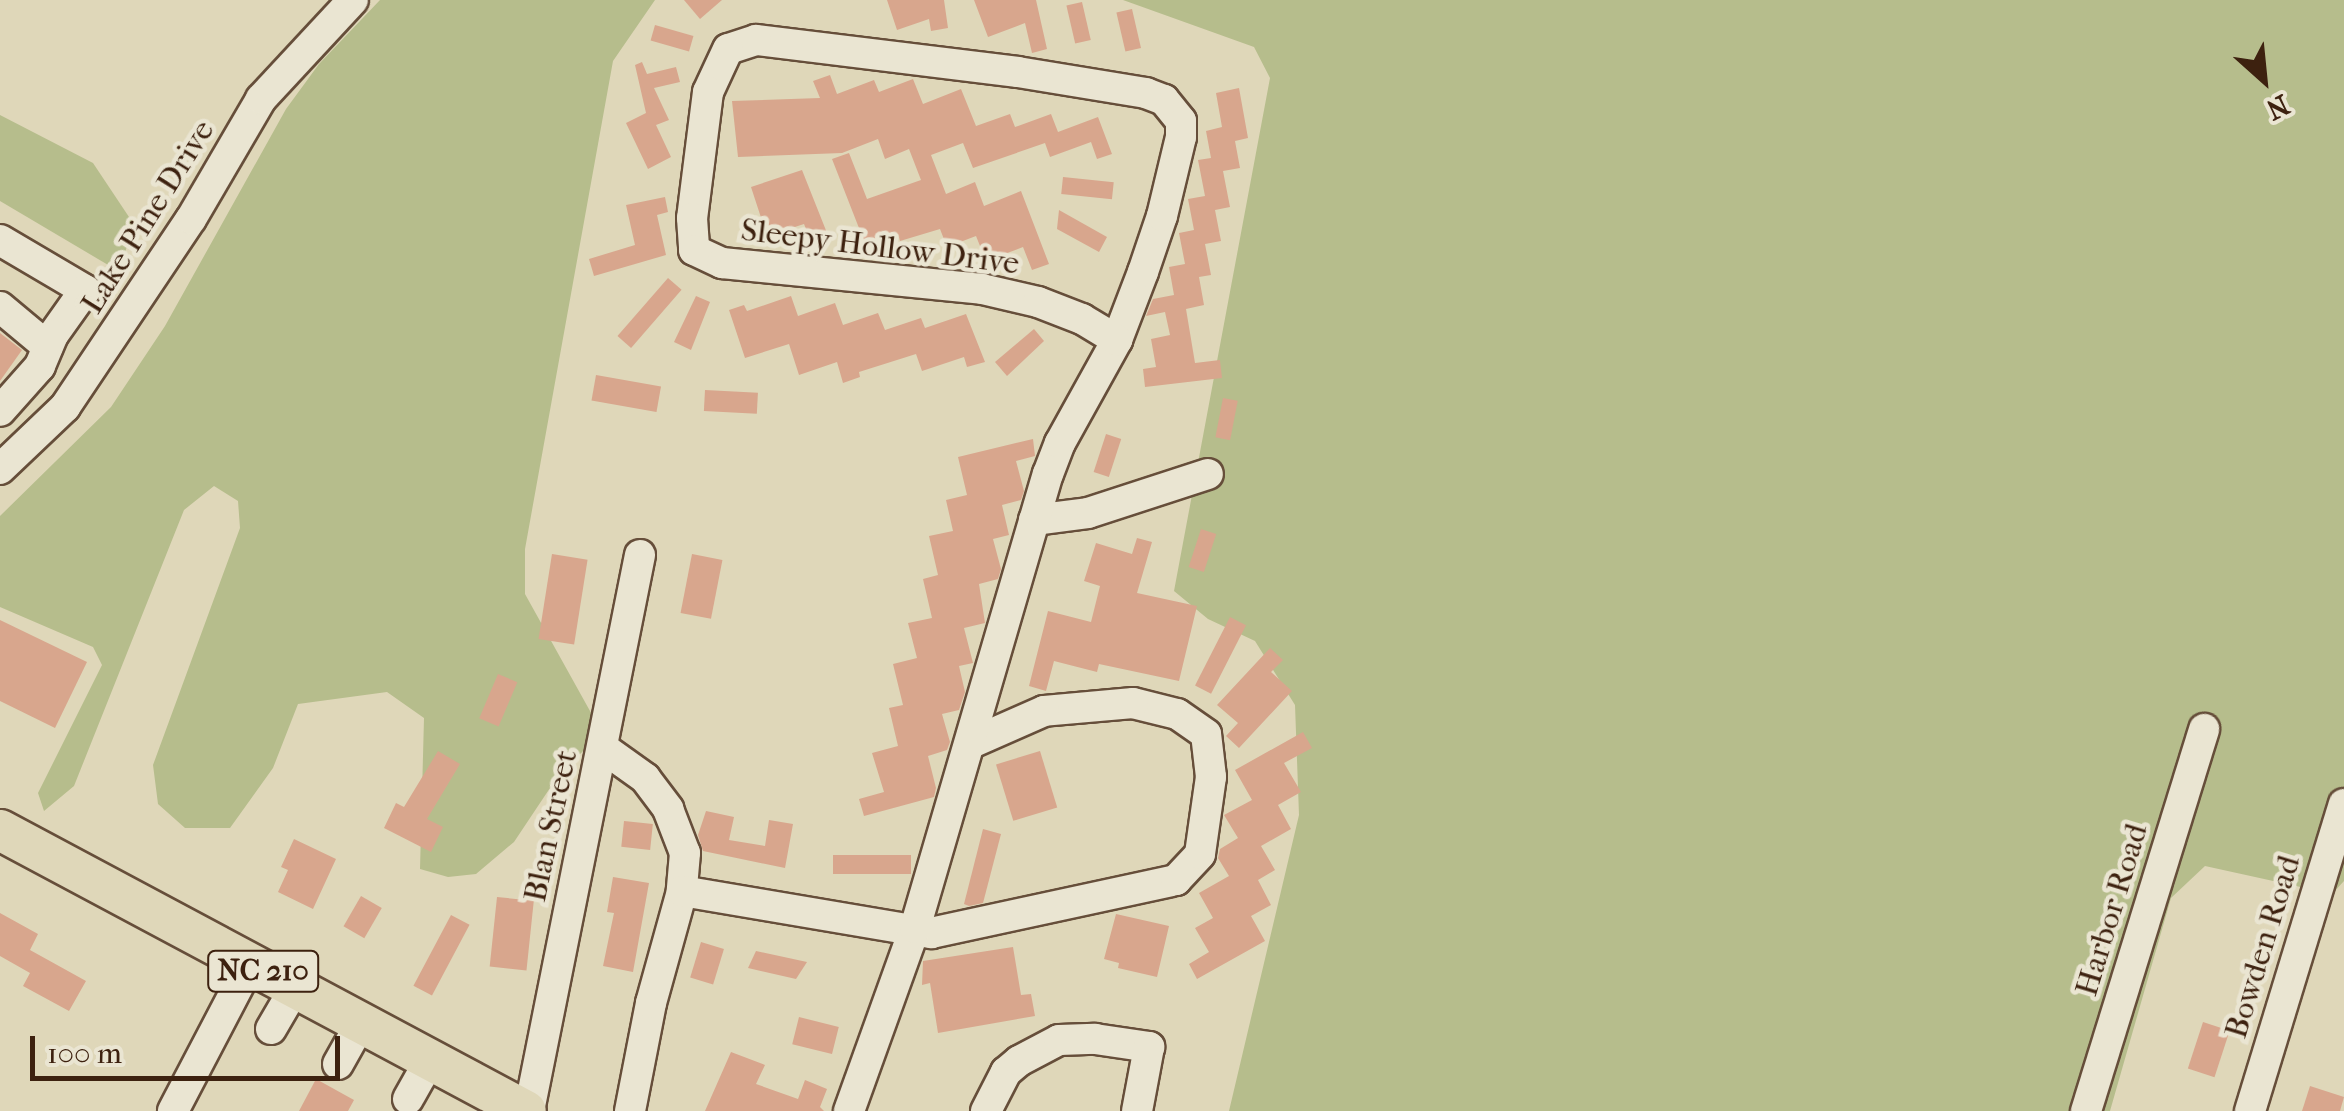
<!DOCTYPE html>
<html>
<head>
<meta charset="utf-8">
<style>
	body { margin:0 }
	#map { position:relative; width:2344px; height:1111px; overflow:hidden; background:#dfd7b9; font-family:"IM FELL French Canon",serif }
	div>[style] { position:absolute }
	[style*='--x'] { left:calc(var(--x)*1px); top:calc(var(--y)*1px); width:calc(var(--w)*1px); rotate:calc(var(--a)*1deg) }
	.green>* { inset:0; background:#b6bd8c }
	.building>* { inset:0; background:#d8a68d; transform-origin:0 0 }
	.roads { filter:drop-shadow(2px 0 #664e3a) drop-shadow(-2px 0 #664e3a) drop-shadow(0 2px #664e3a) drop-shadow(0 -2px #664e3a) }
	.minor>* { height:30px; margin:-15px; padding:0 15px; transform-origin:15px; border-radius:15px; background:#eae5d2 }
	.major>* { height:40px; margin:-20px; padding:0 20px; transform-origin:20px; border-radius:20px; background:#dfd7b9 }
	span { translate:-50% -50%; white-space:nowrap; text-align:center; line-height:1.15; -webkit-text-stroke:9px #eae5d2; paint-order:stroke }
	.shield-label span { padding:2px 8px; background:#eae5d2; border:2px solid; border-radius:8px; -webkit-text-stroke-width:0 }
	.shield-label { font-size:30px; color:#3d210f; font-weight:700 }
	.street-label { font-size:32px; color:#3d210f }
	.north { position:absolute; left:2214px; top:30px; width:100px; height:100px; -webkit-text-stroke:8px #eae5d2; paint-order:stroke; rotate:153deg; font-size:28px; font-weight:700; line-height:40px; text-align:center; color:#3d210f }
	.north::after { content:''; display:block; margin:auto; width:35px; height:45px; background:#3d210f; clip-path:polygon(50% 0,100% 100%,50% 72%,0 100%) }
	.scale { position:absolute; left:30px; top:1036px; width:310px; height:45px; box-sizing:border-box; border:5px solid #3d210f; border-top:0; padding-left:12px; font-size:30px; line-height:35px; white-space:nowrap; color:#3d210f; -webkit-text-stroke:8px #eae5d2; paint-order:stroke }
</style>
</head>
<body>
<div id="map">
	<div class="green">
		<i style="clip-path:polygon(380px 0,655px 0,613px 61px,525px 549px,525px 594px,595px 720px,585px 749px,556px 779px,514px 842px,476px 874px,448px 877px,420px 869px,424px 718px,387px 692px,298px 704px,273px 768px,230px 828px,185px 828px,158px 804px,153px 765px,240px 528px,238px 501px,214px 486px,184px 510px,74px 786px,44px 811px,38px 793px,102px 665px,93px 647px,0 607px,0 516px,111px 407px,165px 326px,286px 109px,319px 64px)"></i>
		<i style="clip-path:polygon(1123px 0,2344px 0,2344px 881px,2332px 894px,2205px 866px,2171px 898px,2110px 1111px,1229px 1111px,1299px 815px,1295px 705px,1255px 641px,1208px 619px,1174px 591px,1270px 78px,1254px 47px)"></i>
		<i style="clip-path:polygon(0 115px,93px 163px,133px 223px,120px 272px,0 201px)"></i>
	</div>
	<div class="building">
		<i style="clip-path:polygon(684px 0,722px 0,700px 19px)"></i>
		<i style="clip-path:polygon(887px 0,944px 0,948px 28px,931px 31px,929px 19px,897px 30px)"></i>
		<i style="clip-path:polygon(974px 0,1036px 0,1047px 49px,1032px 53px,1025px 23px,988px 37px)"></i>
		<i style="left:1082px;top:2px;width:39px;height:16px;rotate:77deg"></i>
		<i style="left:1132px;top:9px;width:40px;height:16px;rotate:77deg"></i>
		<i style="left:655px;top:25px;width:40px;height:16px;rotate:16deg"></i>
		<i style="clip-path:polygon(642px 62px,647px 74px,676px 67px,680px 82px,654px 88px,669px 120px,656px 125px,671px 157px,648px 169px,626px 123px,646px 113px,635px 65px)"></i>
		<i style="clip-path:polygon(830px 75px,837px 94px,874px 80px,879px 92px,913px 79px,923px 104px,961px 89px,976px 126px,1010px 114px,1015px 127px,1051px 114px,1058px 132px,1098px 117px,1112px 154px,1097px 159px,1091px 142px,1050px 157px,1045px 143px,973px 168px,963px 143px,931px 155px,946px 194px,975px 182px,984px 206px,1021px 191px,1049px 264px,1032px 270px,1023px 247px,986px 261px,976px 236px,947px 247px,940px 229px,900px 241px,898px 234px,866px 246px,832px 159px,849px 153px,867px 199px,921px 180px,909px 149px,885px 159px,878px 139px,842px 153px,738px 157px,732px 101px,820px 98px,813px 81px)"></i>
		<i style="clip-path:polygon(1239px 88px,1248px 138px,1235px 141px,1240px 168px,1223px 171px,1230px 207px,1215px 210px,1221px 241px,1205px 244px,1211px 275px,1199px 277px,1204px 305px,1186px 309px,1195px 363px,1220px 360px,1222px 378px,1145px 387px,1143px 369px,1156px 367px,1151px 339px,1170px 335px,1165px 312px,1146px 316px,1153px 299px,1174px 295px,1169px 267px,1185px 264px,1179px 233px,1194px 230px,1188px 199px,1205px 196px,1198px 160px,1211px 158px,1206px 131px,1222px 127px,1216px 93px)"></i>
		<i style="clip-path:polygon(802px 170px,829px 238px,812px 244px,804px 224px,767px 236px,751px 187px)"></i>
		<i style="left:1063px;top:177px;width:51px;height:17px;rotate:6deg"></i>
		<i style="clip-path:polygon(665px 197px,668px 212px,657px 215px,666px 255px,594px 276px,589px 259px,635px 245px,626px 205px)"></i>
		<i style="clip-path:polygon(1059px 210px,1107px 237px,1099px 252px,1057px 229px)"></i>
		<i style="left:668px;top:278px;width:18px;height:77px;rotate:41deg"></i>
		<i style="clip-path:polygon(696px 296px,710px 302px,691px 350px,674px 342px)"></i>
		<i style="clip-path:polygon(791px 296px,798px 316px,835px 303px,843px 325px,878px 313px,885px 330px,921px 318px,925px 328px,966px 314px,985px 362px,967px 367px,964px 357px,922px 371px,916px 354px,859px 372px,860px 377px,843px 383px,837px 362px,799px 375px,789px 344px,745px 358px,729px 310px,744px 305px,747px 311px)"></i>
		<i style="clip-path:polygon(1034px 329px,1044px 341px,1007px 376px,995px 362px)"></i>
		<i style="clip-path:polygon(0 333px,22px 350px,0 381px)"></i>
		<i style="left:596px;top:375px;width:66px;height:26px;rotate:10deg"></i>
		<i style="left:705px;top:390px;width:53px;height:21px;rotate:3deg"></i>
		<i style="left:1223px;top:398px;width:15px;height:40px;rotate:11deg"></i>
		<i style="left:1106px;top:434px;width:16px;height:40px;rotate:18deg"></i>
		<i style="clip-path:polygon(1033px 439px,1035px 456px,1016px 461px,1024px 491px,1021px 500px,1002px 505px,1009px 535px,993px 539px,1001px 569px,998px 579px,979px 584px,985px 623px,964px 628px,973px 663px,959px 666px,965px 692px,959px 710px,942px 714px,950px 742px,947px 750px,928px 756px,936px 788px,934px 797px,864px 816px,859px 799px,884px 792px,872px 753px,898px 746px,889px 708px,903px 705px,893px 664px,917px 658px,908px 623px,932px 618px,923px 579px,938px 575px,929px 536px,953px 531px,946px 500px,967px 495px,958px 457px)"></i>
		<i style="left:1201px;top:529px;width:16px;height:40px;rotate:18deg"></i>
		<i style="clip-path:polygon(1137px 538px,1152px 542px,1137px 593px,1197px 606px,1179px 681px,1099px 664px,1097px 672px,1054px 661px,1046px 691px,1029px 686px,1048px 611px,1091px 622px,1100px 586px,1084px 581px,1096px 543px,1132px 554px)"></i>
		<i style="left:552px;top:554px;width:36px;height:86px;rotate:9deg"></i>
		<i style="left:692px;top:554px;width:31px;height:60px;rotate:11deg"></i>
		<i style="left:1230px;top:617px;width:18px;height:77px;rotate:27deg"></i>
		<i style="clip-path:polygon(0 620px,87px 662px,55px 728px,0 701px)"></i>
		<i style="clip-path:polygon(1270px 648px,1283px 660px,1271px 672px,1292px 691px,1239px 748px,1226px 736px,1238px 723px,1217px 705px)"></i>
		<i style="left:498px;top:674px;width:21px;height:48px;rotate:23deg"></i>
		<i style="clip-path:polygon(1303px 732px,1312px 748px,1284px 763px,1301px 792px,1278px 805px,1291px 829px,1261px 846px,1275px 870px,1258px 880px,1271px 905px,1251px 916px,1265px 941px,1197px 979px,1189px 964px,1209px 952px,1195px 928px,1213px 918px,1199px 893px,1229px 876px,1218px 858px,1220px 849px,1238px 838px,1224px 815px,1252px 800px,1235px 770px)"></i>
		<i style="clip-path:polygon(438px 751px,460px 764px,427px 819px,443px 827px,431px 852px,384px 828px,396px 803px,404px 807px)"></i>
		<i style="left:1040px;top:751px;width:59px;height:46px;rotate:73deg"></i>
		<i style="clip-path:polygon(706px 811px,734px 817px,729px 840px,765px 846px,769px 820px,793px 824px,785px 868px,703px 851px,698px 835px)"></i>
		<i style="left:624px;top:821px;width:29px;height:26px;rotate:6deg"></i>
		<i style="clip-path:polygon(983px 829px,1001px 834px,983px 903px,969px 906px,964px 904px)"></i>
		<i style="clip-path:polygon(294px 839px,336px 859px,313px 909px,278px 892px,288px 870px,281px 867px)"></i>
		<i style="left:911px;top:855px;width:19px;height:78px;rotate:90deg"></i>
		<i style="clip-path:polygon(613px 877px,649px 883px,633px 972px,603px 966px,614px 913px,607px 912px)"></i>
		<i style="left:361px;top:896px;width:24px;height:35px;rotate:30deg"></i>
		<i style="left:497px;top:897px;width:37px;height:70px;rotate:6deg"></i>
		<i style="clip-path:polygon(0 913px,38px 934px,30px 950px,86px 981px,69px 1011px,23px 986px,30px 973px,0 956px)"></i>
		<i style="clip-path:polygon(1116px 914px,1169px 926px,1157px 977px,1118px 968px,1119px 963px,1104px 959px)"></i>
		<i style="left:451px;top:915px;width:21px;height:80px;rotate:28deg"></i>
		<i style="left:701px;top:942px;width:24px;height:37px;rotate:17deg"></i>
		<i style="clip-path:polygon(1013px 947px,1021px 995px,1031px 994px,1035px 1016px,938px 1033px,930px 983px,922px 985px,923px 961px)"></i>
		<i style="clip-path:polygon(756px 951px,807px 962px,796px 979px,748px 968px)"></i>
		<i style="left:799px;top:1017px;width:41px;height:28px;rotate:14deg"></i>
		<i style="left:2203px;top:1022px;width:28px;height:49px;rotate:18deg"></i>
		<i style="clip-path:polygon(731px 1052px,765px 1065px,756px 1084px,798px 1099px,805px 1080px,827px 1089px,820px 1107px,824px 1111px,705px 1111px)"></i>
		<i style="clip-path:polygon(316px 1079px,354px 1100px,348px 1111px,299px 1111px)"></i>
		<i style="clip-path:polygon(2310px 1086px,2344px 1097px,2340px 1111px,2302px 1111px)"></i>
	</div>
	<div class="roads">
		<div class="minor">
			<i style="--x:0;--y:240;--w:99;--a:30.5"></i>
			<i style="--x:85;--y:290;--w:55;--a:125.4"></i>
			<i style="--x:53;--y:335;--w:34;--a:113"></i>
			<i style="--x:40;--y:366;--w:60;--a:131.6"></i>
			<i style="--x:0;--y:307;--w:62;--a:39.8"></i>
			<i style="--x:0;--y:469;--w:90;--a:-43.6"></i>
			<i style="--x:65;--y:407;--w:226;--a:-56.2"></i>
			<i style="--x:191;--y:219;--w:139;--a:-59.7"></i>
			<i style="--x:261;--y:99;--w:135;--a:-47.1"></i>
			<i style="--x:1034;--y:520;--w:54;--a:-7.4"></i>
			<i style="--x:1088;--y:513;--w:126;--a:-18"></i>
			<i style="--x:603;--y:748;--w:52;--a:35.5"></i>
			<i style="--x:645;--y:778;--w:39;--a:53"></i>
			<i style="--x:668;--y:809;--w:47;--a:68.9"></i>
			<i style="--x:685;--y:853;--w:38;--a:95"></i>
			<i style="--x:271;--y:1029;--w:48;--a:-59.7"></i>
			<i style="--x:338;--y:1064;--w:47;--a:-60.7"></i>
			<i style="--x:408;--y:1099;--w:45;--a:-60.6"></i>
			<i style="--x:173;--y:1111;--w:166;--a:-62.4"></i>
			<i style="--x:529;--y:1111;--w:567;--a:-78.71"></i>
			<i style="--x:630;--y:1111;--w:110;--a:-79"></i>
			<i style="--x:651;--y:1003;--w:116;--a:-74.5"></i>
			<i style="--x:682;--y:891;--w:253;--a:9.6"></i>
			<i style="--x:931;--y:933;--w:251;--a:-12.2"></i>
			<i style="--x:1176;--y:880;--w:35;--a:-47"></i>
			<i style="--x:1200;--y:854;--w:78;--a:-81.9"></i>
			<i style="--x:1211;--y:777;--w:43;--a:-96.6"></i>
			<i style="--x:1206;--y:734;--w:35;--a:-145"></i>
			<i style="--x:1177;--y:714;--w:45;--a:-166"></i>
			<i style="--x:1133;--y:703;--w:89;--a:174.9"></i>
			<i style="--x:1044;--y:711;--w:80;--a:156.3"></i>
			<i style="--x:849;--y:1111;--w:195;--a:-70.2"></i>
			<i style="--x:915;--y:928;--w:473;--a:-73.7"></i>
			<i style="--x:1048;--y:474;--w:33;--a:-69"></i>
			<i style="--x:1060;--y:443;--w:118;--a:-61"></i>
			<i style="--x:1117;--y:340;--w:73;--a:-69.1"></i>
			<i style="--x:1143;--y:272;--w:59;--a:-71.3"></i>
			<i style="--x:1162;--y:216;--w:81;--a:-76.5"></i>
			<i style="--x:1181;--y:137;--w:16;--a:-90"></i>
			<i style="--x:1181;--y:121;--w:27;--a:-129"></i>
			<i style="--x:1164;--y:100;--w:19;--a:-159"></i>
			<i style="--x:1146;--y:93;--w:130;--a:-170.7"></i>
			<i style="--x:1018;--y:72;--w:264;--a:-173"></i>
			<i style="--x:756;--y:40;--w:29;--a:162"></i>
			<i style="--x:728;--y:49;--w:47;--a:114.9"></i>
			<i style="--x:708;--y:92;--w:127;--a:97.2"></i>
			<i style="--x:692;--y:218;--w:32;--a:86"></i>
			<i style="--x:694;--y:250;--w:31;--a:25"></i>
			<i style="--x:722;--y:263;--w:261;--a:5.7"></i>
			<i style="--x:982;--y:289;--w:57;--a:13.1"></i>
			<i style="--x:1038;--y:302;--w:47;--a:21.1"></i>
			<i style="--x:1082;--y:319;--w:41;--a:31"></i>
			<i style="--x:986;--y:1111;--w:44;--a:-62.9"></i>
			<i style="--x:1006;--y:1072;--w:17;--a:-40"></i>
			<i style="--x:1019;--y:1061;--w:45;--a:-27.7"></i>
			<i style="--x:1059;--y:1040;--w:36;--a:-2"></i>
			<i style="--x:1095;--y:1039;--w:55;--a:8.4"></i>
			<i style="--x:1149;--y:1047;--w:65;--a:100.6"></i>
			<i style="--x:2086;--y:1111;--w:400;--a:-72.8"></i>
			<i style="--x:2250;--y:1111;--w:321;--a:-73"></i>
		</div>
		<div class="major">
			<i style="--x:0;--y:830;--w:596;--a:28.11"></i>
		</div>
	</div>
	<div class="shield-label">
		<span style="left:263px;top:971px">NC 210</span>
	</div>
	<div class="street-label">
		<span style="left:148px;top:217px;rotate:-58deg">Lake Pine Drive</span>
		<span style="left:880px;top:247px;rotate:7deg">Sleepy Hollow Drive</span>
		<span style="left:551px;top:826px;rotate:-78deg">Blan Street</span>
		<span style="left:2112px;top:910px;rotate:-73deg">Harbor Road</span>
		<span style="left:2263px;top:947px;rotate:-73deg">Bowden Road</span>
	</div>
	<div class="north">N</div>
	<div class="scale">100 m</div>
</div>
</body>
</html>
